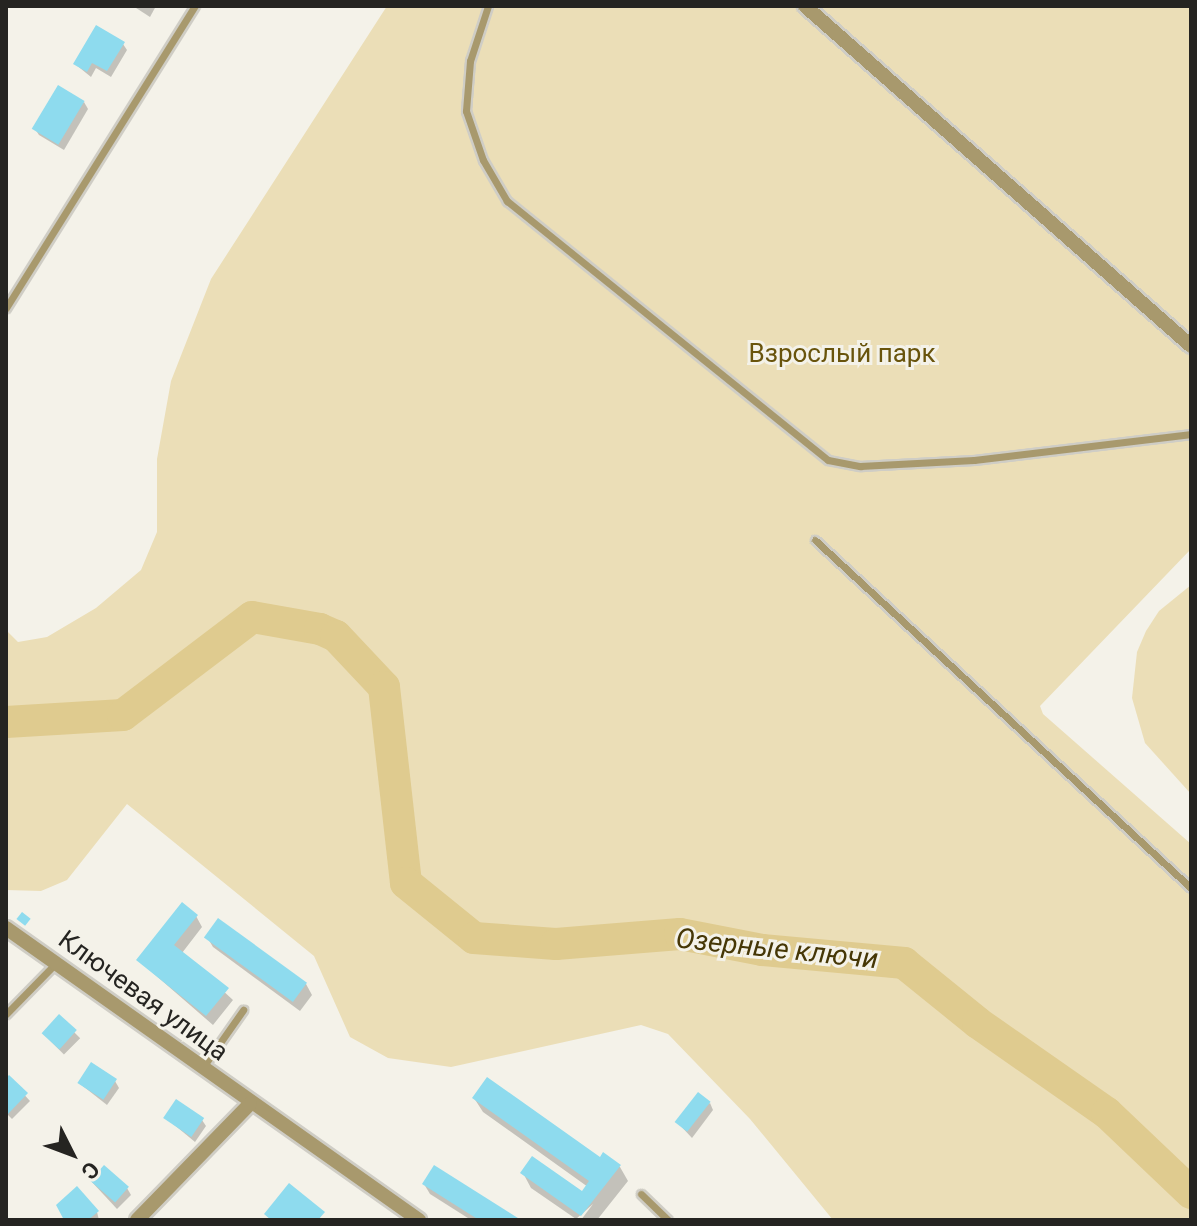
<!DOCTYPE html>
<html>
<head>
<meta charset="utf-8">
<style>
	body { margin:0 }
	#map { position:relative; width:1197px; height:1226px; overflow:hidden; background:#f4f2e9; font-family:Roboto,sans-serif }
	div>[style] { position:absolute }
	[style*='--x'] { left:calc(var(--x)*1px); top:calc(var(--y)*1px); width:calc(var(--w)*1px); rotate:calc(var(--a)*1deg) }
	.green>* { inset:0; background:#ebdeb7 }
	.shadow>* { inset:0; background:#0003; transform-origin:0 0 }
	.river>* { height:32px; margin:-16px; padding:0 16px; transform-origin:16px; border-radius:16px; background:#dfcb8f }
	.building>* { inset:0; background:#8edbee; transform-origin:0 0 }
	.roads { filter:drop-shadow(2px 0 #cfcdc5) drop-shadow(-2px 0 #cfcdc5) drop-shadow(0 2px #cfcdc5) drop-shadow(0 -2px #cfcdc5) }
	.service>* { height:7px; margin:-3.5px; padding:0 3.5px; transform-origin:3.5px; border-radius:3.5px; background:#a8996d }
	.minor>* { height:14px; margin:-7px; padding:0 7px; transform-origin:7px; border-radius:7px; background:#a8996d }
	span { translate:-50% -50%; white-space:nowrap; text-align:center; line-height:1.15; -webkit-text-stroke:6px #f4f2e9; paint-order:stroke }
	.park-label { font-size:26px; color:#69540c }
	.street-label { font-size:26px; color:#252421 }
	.water-label { font-size:28px; color:#463706; font-style:italic }
	.frame { position:absolute; inset:0; border:8px solid #252421; pointer-events:none }
	.north { position:absolute; left:32px; top:1114px; width:80px; height:80px; -webkit-text-stroke:6px #f4f2e9; paint-order:stroke; rotate:132deg; font-size:22px; font-weight:700; line-height:32px; text-align:center; color:#252421 }
	.north::after { content:''; display:block; margin:auto; width:28px; height:36px; background:#252421; clip-path:polygon(50% 0,100% 100%,50% 72%,0 100%) }
</style>
</head>
<body>
<div id="map">
	<div class="green">
		<i style="clip-path:polygon(387px 6px,1191px 6px,1191px 549px,1040px 706px,1043px 714px,1191px 844px,1191px 1220px,833px 1220px,750px 1119px,668px 1034px,641px 1025px,451px 1067px,388px 1058px,350px 1037px,314px 956px,127px 804px,67px 880px,41px 891px,6px 890px,6px 630px,18px 642px,47px 637px,96px 608px,141px 570px,157px 532px,157px 459px,171px 381px,211px 279px)"></i>
		<i style="clip-path:polygon(1191px 585px,1191px 794px,1145px 743px,1132px 698px,1137px 652px,1146px 631px,1159px 611px)"></i>
	</div>
	<div class="shadow">
		<i style="clip-path:polygon(133px 6px,156px 6px,150px 17px)"></i>
		<i style="clip-path:polygon(123px 44px,127px 50px,111px 77px,96px 68px,91px 77px,75px 64px)"></i>
		<i style="clip-path:polygon(84px 102px,88px 109px,64px 150px,39px 135px,35px 129px)"></i>
		<i style="clip-path:polygon(196px 916px,202px 927px,182px 953px,233px 1000px,213px 1025px,138px 960px)"></i>
		<i style="clip-path:polygon(207px 937px,306px 984px,312px 995px,300px 1011px,213px 947px)"></i>
		<i style="left:59px;top:1017px;width:30px;height:23px;rotate:45deg"></i>
		<i style="clip-path:polygon(9px 1078px,30px 1101px,12px 1119px,6px 1113px)"></i>
		<i style="clip-path:polygon(115px 1081px,119px 1088px,107px 1105px,79px 1083px)"></i>
		<i style="clip-path:polygon(474px 1098px,620px 1167px,628px 1181px,597px 1220px,581px 1220px,593px 1204px,576px 1219px,531px 1188px,523px 1173px,583px 1194px,588px 1187px,483px 1112px)"></i>
		<i style="clip-path:polygon(710px 1103px,713px 1110px,692px 1138px,677px 1122px)"></i>
		<i style="clip-path:polygon(166px 1118px,202px 1120px,206px 1126px,195px 1142px)"></i>
		<i style="clip-path:polygon(91px 1181px,127px 1188px,131px 1195px,117px 1209px)"></i>
		<i style="clip-path:polygon(424px 1184px,518px 1220px,471px 1220px,430px 1194px)"></i>
		<i style="clip-path:polygon(97px 1212px,99px 1220px,67px 1220px)"></i>
	</div>
	<div class="river">
		<i style="--x:6;--y:722;--w:117;--a:-3.4"></i>
		<i style="--x:123;--y:715;--w:162;--a:-37.2"></i>
		<i style="--x:252;--y:617;--w:69;--a:10"></i>
		<i style="--x:320;--y:629;--w:17;--a:24"></i>
		<i style="--x:336;--y:636;--w:70;--a:46.7"></i>
		<i style="--x:384;--y:687;--w:197;--a:83.6"></i>
		<i style="--x:406;--y:883;--w:87;--a:39"></i>
		<i style="--x:474;--y:938;--w:82;--a:4.2"></i>
		<i style="--x:556;--y:944;--w:124;--a:-4.6"></i>
		<i style="--x:680;--y:934;--w:84;--a:11"></i>
		<i style="--x:762;--y:950;--w:143;--a:5.2"></i>
		<i style="--x:904;--y:963;--w:95;--a:39"></i>
		<i style="--x:978;--y:1023;--w:157;--a:34.9"></i>
		<i style="--x:1107;--y:1113;--w:116;--a:43.6"></i>
	</div>
	<div class="building">
		<i style="clip-path:polygon(96px 25px,125px 42px,107px 71px,92px 63px,87px 72px,73px 64px)"></i>
		<i style="left:58px;top:85px;width:31px;height:51px;rotate:31deg"></i>
		<i style="clip-path:polygon(182px 902px,198px 915px,174px 945px,229px 988px,206px 1016px,136px 960px)"></i>
		<i style="left:22px;top:912px;width:11px;height:9px;rotate:38deg"></i>
		<i style="left:218px;top:918px;width:110px;height:24px;rotate:36deg"></i>
		<i style="left:59px;top:1014px;width:24px;height:26px;rotate:42deg"></i>
		<i style="left:91px;top:1062px;width:31px;height:25px;rotate:33deg"></i>
		<i style="clip-path:polygon(9px 1075px,28px 1093px,8px 1114px,6px 1078px)"></i>
		<i style="clip-path:polygon(487px 1077px,600px 1157px,603px 1152px,621px 1165px,581px 1216px,520px 1173px,532px 1156px,582px 1191px,589px 1181px,472px 1098px)"></i>
		<i style="left:698px;top:1092px;width:16px;height:38px;rotate:38deg"></i>
		<i style="left:176px;top:1099px;width:34px;height:23px;rotate:34deg"></i>
		<i style="left:104px;top:1165px;width:33px;height:21px;rotate:41deg"></i>
		<i style="clip-path:polygon(434px 1165px,521px 1220px,479px 1220px,422px 1184px)"></i>
		<i style="clip-path:polygon(289px 1183px,325px 1212px,318px 1220px,271px 1220px,264px 1214px)"></i>
		<i style="clip-path:polygon(77px 1186px,99px 1211px,88px 1220px,64px 1220px,56px 1205px)"></i>
	</div>
	<div class="roads">
		<div class="service">
			<i style="--x:488;--y:6;--w:58;--a:108.1"></i>
			<i style="--x:470;--y:61;--w:50;--a:94.6"></i>
			<i style="--x:466;--y:111;--w:52;--a:70.9"></i>
			<i style="--x:483;--y:160;--w:48;--a:59.7"></i>
			<i style="--x:507;--y:201;--w:412;--a:38.9"></i>
			<i style="--x:828;--y:460;--w:33;--a:11"></i>
			<i style="--x:860;--y:466;--w:114;--a:-3"></i>
			<i style="--x:974;--y:460;--w:219;--a:-6.8"></i>
			<i style="--x:6;--y:308;--w:356;--a:-58"></i>
			<i style="--x:815;--y:540;--w:512;--a:42.79"></i>
			<i style="--x:6;--y:1014;--w:70;--a:-45.6"></i>
			<i style="--x:203;--y:1067;--w:70;--a:-54.9"></i>
			<i style="--x:641;--y:1194;--w:37;--a:44"></i>
		</div>
		<div class="minor">
			<i style="--x:805;--y:6;--w:514;--a:41.37"></i>
			<i style="--x:6;--y:928;--w:506;--a:35.26"></i>
			<i style="--x:137;--y:1220;--w:162;--a:-45.8"></i>
		</div>
	</div>
	<div class="park-label">
		<span style="left:842px;top:354px">Взрослый парк</span>
	</div>
	<div class="street-label">
		<span style="left:143px;top:996px;rotate:36deg">Ключевая улица</span>
	</div>
	<div class="water-label">
		<span style="left:777px;top:949px;rotate:6deg">Озерные ключи</span>
	</div>
	<div class="frame"></div>
	<div class="north">С</div>
</div>
</body>
</html>
